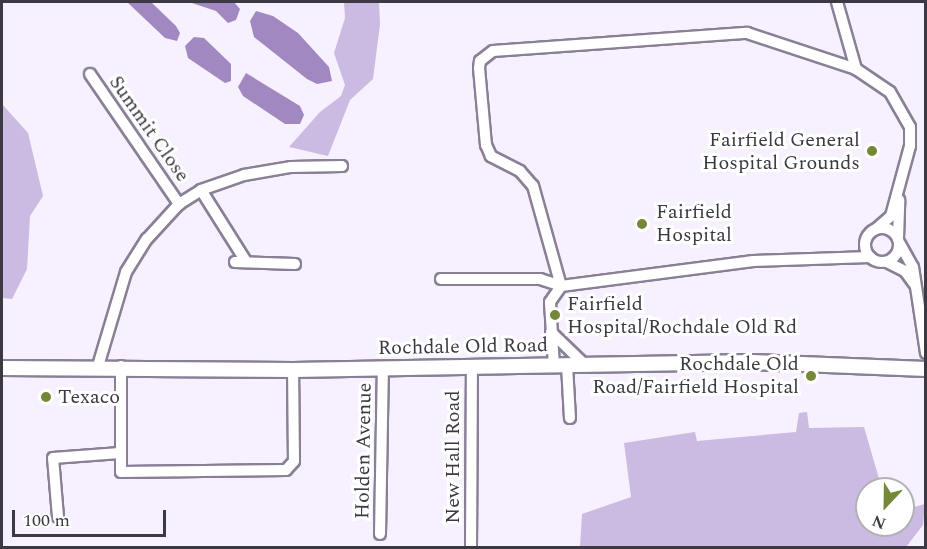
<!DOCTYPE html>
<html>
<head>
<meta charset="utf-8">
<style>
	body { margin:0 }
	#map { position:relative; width:927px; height:549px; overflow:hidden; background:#f6f0ff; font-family:Spectral,serif }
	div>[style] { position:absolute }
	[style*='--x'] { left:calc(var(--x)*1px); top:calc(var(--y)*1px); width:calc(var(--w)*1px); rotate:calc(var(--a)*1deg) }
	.green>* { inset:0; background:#cbbae1 }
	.water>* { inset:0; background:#a288c0 }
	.roads { filter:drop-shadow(2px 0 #8a8096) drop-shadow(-2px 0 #8a8096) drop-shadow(0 2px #8a8096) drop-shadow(0 -2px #8a8096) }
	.street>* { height:10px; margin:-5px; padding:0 5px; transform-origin:5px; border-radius:5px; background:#fff }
	.street>.ring { margin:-5px; padding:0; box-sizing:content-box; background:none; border:10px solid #fff; border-radius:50% }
	.secondary>* { height:14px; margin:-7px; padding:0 7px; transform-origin:7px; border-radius:7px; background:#fff }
	.dots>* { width:16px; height:16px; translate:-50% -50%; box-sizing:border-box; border:3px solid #fff; border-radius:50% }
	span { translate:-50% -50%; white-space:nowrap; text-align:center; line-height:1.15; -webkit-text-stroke:6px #fff; paint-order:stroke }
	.street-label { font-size:20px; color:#3d3943 }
	.poi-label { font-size:20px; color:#3d3943 }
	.right { translate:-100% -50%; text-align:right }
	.left { translate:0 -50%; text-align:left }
	.frame { position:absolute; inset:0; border:3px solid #3d3943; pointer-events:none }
	.north { position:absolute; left:855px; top:477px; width:60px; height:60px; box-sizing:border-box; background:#fff; border:2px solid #b1b0b4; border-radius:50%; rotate:202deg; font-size:16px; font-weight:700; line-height:24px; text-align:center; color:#3d3943 }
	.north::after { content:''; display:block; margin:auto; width:21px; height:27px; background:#758838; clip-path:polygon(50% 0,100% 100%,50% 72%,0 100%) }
	.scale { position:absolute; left:12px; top:510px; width:154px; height:27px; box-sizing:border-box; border:3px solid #3d3943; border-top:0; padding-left:8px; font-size:18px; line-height:21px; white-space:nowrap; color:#3d3943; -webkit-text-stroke:4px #fff; paint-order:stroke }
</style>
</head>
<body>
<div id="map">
	<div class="green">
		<i style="clip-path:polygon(344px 2px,379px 2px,380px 24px,373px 79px,350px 100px,328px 156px,289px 147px,320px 112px,341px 96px,345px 85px,334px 53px,345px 18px)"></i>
		<i style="clip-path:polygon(2px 104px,28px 133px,43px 196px,30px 216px,27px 269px,12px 299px,2px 298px)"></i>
		<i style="clip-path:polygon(807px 412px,809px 428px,864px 427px,882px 489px,867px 489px,867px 525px,903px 525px,903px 510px,925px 504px,923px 525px,906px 547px,580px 547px,582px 514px,631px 497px,624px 443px,695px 432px,697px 441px,796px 432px,799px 413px)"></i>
	</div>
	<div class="water">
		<i style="clip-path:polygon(127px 2px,151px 2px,176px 26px,180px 33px,177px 41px,165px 38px)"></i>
		<i style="clip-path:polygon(189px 2px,234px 2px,240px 9px,236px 20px,228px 23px,216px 11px)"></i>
		<i style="clip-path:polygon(256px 11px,273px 16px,298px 33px,329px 67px,332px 81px,317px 84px,307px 79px,254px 37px,250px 21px)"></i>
		<i style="clip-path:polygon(194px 37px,204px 38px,231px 64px,231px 81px,225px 83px,188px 58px,185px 46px)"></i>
		<i style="clip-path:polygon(246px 73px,300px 106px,304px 115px,300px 124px,285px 124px,243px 96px,238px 87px)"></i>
	</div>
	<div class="roads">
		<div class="street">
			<i style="--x:837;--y:2;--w:70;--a:74.2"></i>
			<i style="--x:90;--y:74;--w:158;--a:55.6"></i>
			<i style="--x:201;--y:190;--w:83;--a:57.8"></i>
			<i class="ring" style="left:865px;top:228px;width:24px;height:24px"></i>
			<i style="--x:898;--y:238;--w:38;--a:-88"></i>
			<i style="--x:900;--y:244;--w:26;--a:61"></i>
			<i style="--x:913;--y:267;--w:87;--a:81.4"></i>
			<i style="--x:235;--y:262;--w:60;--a:1.9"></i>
			<i style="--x:887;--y:262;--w:20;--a:27"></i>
			<i style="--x:905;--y:271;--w:17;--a:54"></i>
			<i style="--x:441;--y:279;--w:99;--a:0"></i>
			<i style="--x:540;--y:279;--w:22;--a:18"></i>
			<i style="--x:561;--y:286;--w:104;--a:-105.6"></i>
			<i style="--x:533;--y:186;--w:20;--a:-131"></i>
			<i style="--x:520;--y:171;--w:33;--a:-153"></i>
			<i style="--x:491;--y:156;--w:12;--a:-114"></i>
			<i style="--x:486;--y:145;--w:77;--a:-95.2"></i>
			<i style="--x:479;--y:68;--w:7;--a:-82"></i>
			<i style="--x:480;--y:61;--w:16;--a:-38"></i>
			<i style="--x:493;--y:51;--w:255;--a:-4.1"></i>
			<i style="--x:747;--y:33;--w:115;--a:18.3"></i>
			<i style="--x:856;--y:69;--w:41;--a:34.1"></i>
			<i style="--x:890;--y:92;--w:40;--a:60.3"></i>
			<i style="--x:910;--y:127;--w:19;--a:90"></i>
			<i style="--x:910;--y:146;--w:73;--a:105.2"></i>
			<i style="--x:891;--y:216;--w:18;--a:139"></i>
			<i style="--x:551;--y:332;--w:47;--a:44.1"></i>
			<i style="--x:567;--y:365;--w:53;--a:86.8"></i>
			<i style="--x:98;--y:366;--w:98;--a:-73.4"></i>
			<i style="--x:126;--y:272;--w:39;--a:-58"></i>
			<i style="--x:147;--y:239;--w:47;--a:-47.6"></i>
			<i style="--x:179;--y:204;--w:26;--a:-32"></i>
			<i style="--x:201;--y:190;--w:46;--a:-19.2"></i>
			<i style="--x:244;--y:175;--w:48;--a:-9.7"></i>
			<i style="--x:291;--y:167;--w:51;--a:-1.1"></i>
			<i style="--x:121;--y:366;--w:106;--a:90"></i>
			<i style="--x:121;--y:472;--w:165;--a:-0.7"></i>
			<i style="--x:286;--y:470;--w:12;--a:-48"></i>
			<i style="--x:294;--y:461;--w:91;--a:-90.6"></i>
			<i style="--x:554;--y:366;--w:64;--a:-93.6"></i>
			<i style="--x:550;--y:302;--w:19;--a:-55"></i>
			<i style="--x:561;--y:286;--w:194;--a:-7.4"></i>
			<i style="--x:753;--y:261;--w:117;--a:-2"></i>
			<i style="--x:58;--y:517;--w:59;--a:-94.8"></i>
			<i style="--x:53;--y:458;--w:67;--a:-4.3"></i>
			<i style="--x:380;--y:534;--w:166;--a:-89"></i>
			<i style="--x:471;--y:548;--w:181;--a:-89.7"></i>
		</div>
		<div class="secondary">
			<i style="--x:2;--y:368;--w:291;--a:0.4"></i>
			<i style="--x:293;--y:370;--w:459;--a:-1"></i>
			<i style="--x:752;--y:362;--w:174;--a:2.3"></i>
		</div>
	</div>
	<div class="dots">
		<i style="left:872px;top:151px;background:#758838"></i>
		<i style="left:642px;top:224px;background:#758838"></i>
		<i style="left:555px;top:315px;background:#758838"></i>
		<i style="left:811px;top:376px;background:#758838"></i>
		<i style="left:46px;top:397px;background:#758838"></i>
	</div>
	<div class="street-label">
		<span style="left:149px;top:129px;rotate:55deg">Summit Close</span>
		<span style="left:463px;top:347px;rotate:-1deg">Rochdale Old Road</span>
		<span style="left:364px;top:451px;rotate:-89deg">Holden Avenue</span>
		<span style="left:453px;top:457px;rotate:-90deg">New Hall Road</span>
	</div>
	<div class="poi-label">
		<span class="right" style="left:860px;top:152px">Fairfield General<br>Hospital Grounds</span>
		<span class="left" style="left:656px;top:224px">Fairfield<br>Hospital</span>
		<span class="left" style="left:567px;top:316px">Fairfield<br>Hospital/Rochdale Old Rd</span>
		<span class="right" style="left:799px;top:376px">Rochdale Old<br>Road/Fairfield Hospital</span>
		<span class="left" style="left:58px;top:397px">Texaco</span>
	</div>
	<div class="frame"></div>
	<div class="north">N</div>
	<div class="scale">100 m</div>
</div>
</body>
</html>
